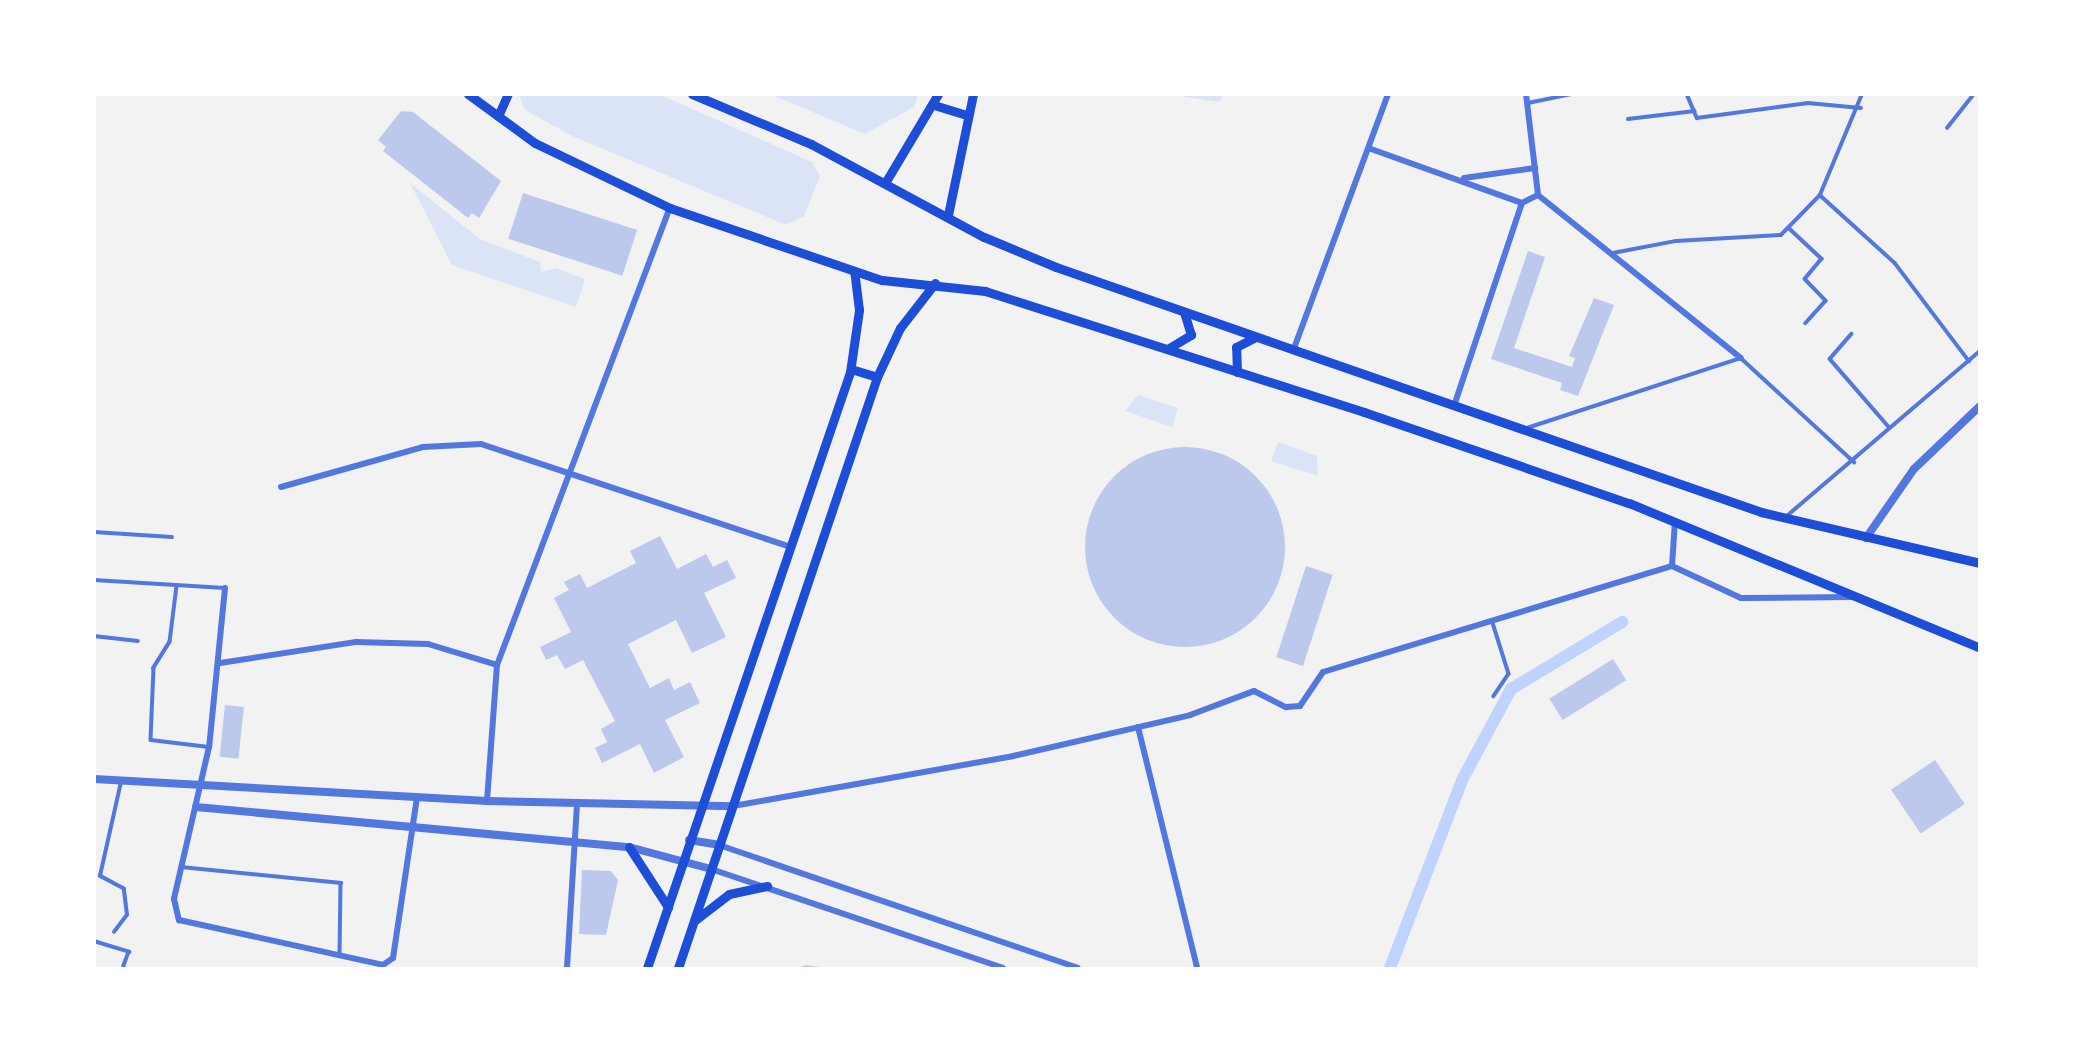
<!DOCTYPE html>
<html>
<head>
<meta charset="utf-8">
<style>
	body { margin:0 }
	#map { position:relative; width:2074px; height:1063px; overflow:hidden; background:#f2f2f2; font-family:"Work Sans",sans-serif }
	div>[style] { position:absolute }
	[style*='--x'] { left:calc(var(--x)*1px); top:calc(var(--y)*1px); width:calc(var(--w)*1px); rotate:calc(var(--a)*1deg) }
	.green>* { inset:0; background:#dbe4f7 }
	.canal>* { height:12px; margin:-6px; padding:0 6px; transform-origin:6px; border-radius:6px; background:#bfd3fe }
	.building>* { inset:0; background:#bdc9ec; transform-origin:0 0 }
	.round { border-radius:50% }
	.service>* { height:3.5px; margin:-1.75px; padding:0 1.75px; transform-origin:1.75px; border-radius:1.75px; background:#5277de }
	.minor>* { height:6px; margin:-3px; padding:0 3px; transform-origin:3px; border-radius:3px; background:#5277de }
	.tertiary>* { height:8px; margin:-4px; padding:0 4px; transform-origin:4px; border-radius:4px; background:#5277de }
	.secondary>* { height:9px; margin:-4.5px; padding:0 4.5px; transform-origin:4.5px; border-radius:4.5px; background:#1d4ed8 }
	span { translate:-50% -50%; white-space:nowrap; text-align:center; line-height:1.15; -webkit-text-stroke:6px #fff; paint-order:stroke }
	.frame { position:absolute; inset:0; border:96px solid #fff; pointer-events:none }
</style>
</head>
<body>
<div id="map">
	<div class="green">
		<i style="clip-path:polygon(519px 95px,661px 95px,812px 162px,820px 176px,804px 216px,786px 225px,572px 136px,525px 110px)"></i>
		<i style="clip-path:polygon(772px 95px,918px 95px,914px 107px,865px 134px)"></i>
		<i style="clip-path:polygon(1172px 95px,1223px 94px,1223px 95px,1219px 102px)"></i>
		<i style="clip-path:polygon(410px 183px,480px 239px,540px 262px,541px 272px,556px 268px,585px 279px,576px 307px,452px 265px)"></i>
		<i style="clip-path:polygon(1138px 395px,1178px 408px,1172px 427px,1125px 411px)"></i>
		<i style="clip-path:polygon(1278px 442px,1317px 456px,1318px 476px,1271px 461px)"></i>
	</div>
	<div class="canal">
		<i style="--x:1390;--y:968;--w:201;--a:-69"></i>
		<i style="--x:1462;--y:780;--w:103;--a:-61.7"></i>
		<i style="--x:1511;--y:689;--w:130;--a:-31.1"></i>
	</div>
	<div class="building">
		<i style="clip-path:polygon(401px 111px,413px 112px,501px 181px,479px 218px,472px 213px,468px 218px,383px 151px,386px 147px,378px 140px)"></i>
		<i style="left:523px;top:193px;width:120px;height:48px;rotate:18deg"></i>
		<i style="clip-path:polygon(1528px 251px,1545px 257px,1514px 348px,1572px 367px,1575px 358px,1569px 356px,1594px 298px,1614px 305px,1578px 396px,1560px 390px,1562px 383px,1491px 359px)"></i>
		<i class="round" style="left:1085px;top:447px;width:200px;height:200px"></i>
		<i style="clip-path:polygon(660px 536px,677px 569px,706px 554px,713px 567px,727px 560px,736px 578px,704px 593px,726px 637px,692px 653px,676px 620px,628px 644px,650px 688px,669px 678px,674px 690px,690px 682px,700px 703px,665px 720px,684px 757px,654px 773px,640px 744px,602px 763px,595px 748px,607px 742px,601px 729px,615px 721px,583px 660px,565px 669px,557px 655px,546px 660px,540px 647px,571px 632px,554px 598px,569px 590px,564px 582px,580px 574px,587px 588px,636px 563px,630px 551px)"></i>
		<i style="left:1306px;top:566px;width:28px;height:96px;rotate:18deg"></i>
		<i style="left:1613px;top:659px;width:25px;height:75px;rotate:58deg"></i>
		<i style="left:225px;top:705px;width:19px;height:52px;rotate:6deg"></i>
		<i style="left:1935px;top:760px;width:53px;height:53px;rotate:56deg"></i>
		<i style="clip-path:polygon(582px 870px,611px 871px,618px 880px,606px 935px,579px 934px)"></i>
		<i style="clip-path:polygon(806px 965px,820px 967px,820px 968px,799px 968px)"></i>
	</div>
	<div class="service">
		<i style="--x:1687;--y:94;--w:26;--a:67"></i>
		<i style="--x:1697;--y:118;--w:112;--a:-7.7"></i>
		<i style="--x:1808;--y:103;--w:53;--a:5.4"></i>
		<i style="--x:1528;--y:103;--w:45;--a:-11.6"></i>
		<i style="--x:1628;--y:119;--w:67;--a:-6.8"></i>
		<i style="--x:1947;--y:128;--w:43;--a:-51.5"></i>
		<i style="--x:1820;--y:195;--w:101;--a:42.2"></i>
		<i style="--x:1895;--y:263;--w:123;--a:52.9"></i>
		<i style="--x:1789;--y:228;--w:45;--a:43.2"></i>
		<i style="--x:1822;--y:259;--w:26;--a:130"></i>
		<i style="--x:1805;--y:279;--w:30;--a:46"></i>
		<i style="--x:1826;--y:301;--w:30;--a:132"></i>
		<i style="--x:1613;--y:253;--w:64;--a:-10.8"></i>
		<i style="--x:1676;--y:241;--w:105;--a:-3.3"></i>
		<i style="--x:1781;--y:235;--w:56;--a:-45.7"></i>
		<i style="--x:1820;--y:195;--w:109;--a:-67.4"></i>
		<i style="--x:1852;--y:334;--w:33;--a:131"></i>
		<i style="--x:1830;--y:359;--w:91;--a:49"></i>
		<i style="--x:1527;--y:428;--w:225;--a:-18.1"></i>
		<i style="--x:1741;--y:358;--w:154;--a:42.6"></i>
		<i style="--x:1788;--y:515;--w:253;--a:-40.5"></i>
		<i style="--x:94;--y:532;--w:78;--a:3.7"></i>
		<i style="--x:94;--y:580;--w:131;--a:3.5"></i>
		<i style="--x:177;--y:586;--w:56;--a:97.1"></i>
		<i style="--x:170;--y:642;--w:31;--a:122"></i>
		<i style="--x:154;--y:668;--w:72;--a:92.4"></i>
		<i style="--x:151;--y:740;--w:58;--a:6.9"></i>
		<i style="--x:1493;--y:623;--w:53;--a:72.6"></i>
		<i style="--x:1509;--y:674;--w:27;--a:124"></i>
		<i style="--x:94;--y:636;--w:44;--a:6.5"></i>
		<i style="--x:181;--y:867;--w:161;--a:5.7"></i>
		<i style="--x:341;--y:883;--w:72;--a:90.8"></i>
		<i style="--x:114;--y:932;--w:21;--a:-53"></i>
		<i style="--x:127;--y:915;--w:26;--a:-97"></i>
		<i style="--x:124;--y:889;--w:27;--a:-152"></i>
		<i style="--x:100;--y:876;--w:96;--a:-77.4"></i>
		<i style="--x:94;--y:941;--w:37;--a:17"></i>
		<i style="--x:129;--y:952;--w:15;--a:110"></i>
	</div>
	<div class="minor">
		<i style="--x:1526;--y:94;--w:102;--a:83.2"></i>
		<i style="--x:1371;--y:149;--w:160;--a:19.7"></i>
		<i style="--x:1464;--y:178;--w:72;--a:-8"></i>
		<i style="--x:1538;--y:195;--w:260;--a:38.8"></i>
		<i style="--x:1293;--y:351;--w:274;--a:-69.7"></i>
		<i style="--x:1454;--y:406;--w:214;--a:-71.5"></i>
		<i style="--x:1522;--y:203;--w:18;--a:-27"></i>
		<i style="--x:281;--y:487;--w:148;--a:-15.7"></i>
		<i style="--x:423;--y:447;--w:58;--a:-3"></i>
		<i style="--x:481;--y:444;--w:326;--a:18.4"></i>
		<i style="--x:1672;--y:566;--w:76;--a:24.9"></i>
		<i style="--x:1741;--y:598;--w:111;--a:-0.5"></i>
		<i style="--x:1672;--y:566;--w:45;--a:-86.2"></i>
		<i style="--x:225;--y:588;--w:160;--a:95.7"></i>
		<i style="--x:209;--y:747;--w:156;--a:103"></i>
		<i style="--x:174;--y:899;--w:22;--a:77"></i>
		<i style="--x:179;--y:920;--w:209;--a:12.4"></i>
		<i style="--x:383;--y:965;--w:12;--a:-35"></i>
		<i style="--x:393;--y:958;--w:163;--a:-81.5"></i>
		<i style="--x:220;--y:663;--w:138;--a:-8.8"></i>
		<i style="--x:356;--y:642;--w:72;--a:1.6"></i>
		<i style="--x:428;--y:644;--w:72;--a:16.9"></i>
		<i style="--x:1138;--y:727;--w:248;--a:76.2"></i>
		<i style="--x:487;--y:801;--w:136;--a:-85.8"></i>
		<i style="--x:497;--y:665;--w:489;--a:-69.3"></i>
		<i style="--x:733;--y:806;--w:284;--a:-10.1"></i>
		<i style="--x:1013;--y:756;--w:182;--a:-13"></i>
		<i style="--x:1190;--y:715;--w:68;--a:-20.6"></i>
		<i style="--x:1254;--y:691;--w:36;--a:27"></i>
		<i style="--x:1286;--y:707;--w:14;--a:-4"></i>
		<i style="--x:1300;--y:706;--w:41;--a:-55.9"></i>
		<i style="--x:1323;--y:672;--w:365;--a:-16.9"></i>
		<i style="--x:719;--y:845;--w:379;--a:18.9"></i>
		<i style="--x:711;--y:869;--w:308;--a:18.7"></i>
		<i style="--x:567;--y:968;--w:164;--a:-86.5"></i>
	</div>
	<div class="tertiary">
		<i style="--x:1866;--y:538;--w:84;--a:-55.2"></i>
		<i style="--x:1914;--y:469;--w:91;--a:-43.7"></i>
		<i style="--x:94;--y:779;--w:394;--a:3.2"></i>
		<i style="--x:487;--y:801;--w:246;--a:1.2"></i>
		<i style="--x:196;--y:807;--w:435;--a:5.3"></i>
		<i style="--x:629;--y:847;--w:85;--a:15"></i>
		<i style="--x:689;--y:840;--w:30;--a:9"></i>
	</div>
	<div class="secondary">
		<i style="--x:468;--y:94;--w:83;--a:36.2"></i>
		<i style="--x:535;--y:143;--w:150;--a:25.7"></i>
		<i style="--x:670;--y:208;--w:224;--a:18.8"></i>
		<i style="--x:882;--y:280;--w:104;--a:6.1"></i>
		<i style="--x:985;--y:291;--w:398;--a:17.7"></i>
		<i style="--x:1364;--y:412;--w:280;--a:19"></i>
		<i style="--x:1629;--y:503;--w:380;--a:22.4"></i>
		<i style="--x:692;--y:94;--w:129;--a:22.8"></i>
		<i style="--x:811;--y:144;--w:196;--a:28.3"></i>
		<i style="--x:984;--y:237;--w:78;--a:22.6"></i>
		<i style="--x:1056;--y:267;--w:746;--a:19.16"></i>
		<i style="--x:1761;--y:512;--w:225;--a:13.1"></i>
		<i style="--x:934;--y:105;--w:34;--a:17"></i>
		<i style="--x:498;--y:116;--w:24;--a:-66"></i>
		<i style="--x:885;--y:183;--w:104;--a:-59.2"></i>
		<i style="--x:948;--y:215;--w:124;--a:-78.3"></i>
		<i style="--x:1169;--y:348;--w:26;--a:-31"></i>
		<i style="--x:1191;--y:335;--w:24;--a:-107"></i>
		<i style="--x:851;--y:369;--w:27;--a:17"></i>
		<i style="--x:1237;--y:372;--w:25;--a:-92"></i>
		<i style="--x:1236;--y:347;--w:20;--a:-27"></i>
		<i style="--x:629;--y:847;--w:72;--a:57"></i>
		<i style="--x:694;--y:921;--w:44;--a:-37.6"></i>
		<i style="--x:729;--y:894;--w:39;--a:-12"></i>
		<i style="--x:647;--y:968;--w:630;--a:-71.19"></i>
		<i style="--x:850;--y:372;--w:63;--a:-81.7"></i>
		<i style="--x:859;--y:310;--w:38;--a:-97"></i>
		<i style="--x:678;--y:968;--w:624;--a:-71.39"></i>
		<i style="--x:877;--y:377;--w:54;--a:-64.9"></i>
		<i style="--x:900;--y:328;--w:57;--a:-52.1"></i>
	</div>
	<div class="frame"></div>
</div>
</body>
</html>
